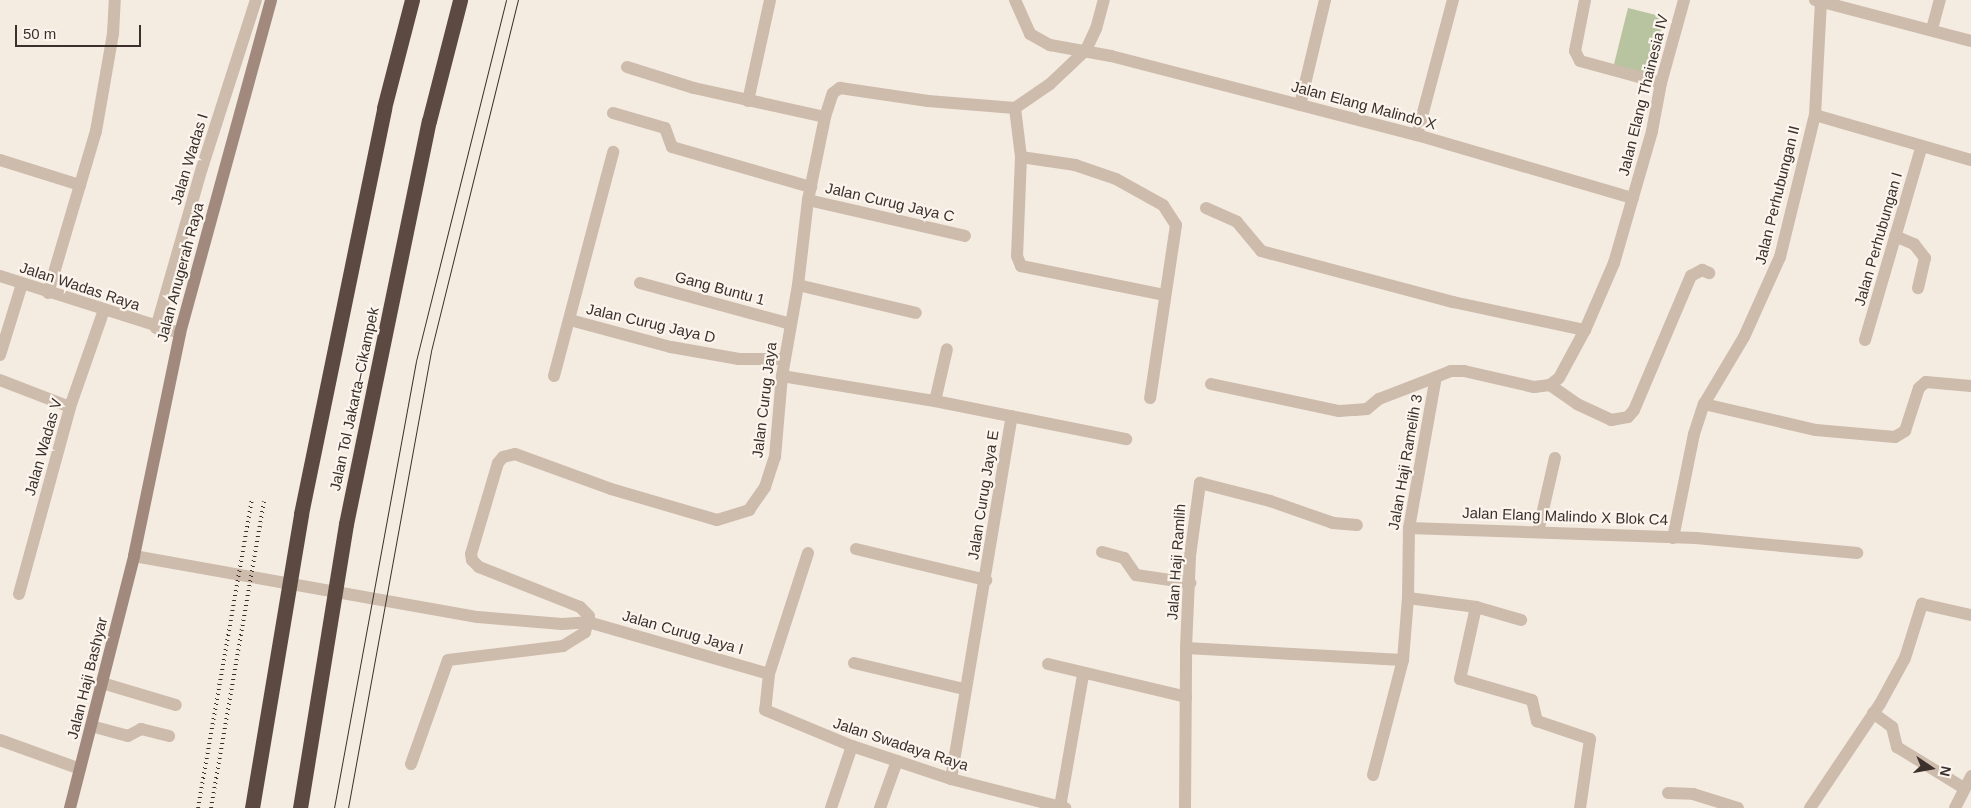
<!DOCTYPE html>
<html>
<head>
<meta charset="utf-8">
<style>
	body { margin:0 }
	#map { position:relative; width:1971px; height:808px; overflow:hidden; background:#f4ebe1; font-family:Arial,sans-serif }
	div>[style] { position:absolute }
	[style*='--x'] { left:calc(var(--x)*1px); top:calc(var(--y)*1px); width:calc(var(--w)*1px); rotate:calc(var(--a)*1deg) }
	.green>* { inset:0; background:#b8c4a0; transform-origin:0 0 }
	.street>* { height:12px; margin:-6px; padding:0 6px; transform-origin:6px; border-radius:6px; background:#cdbbac }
	.secondary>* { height:12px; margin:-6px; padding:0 6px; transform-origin:6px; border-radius:6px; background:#a18a7d }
	.highway>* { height:15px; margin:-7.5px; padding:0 7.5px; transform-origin:7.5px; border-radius:7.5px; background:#5c4a42 }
	.tram>* { height:1px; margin:-0.5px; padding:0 0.5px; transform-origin:0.5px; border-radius:0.5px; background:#3b302b }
	.rail>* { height:4px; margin-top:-2px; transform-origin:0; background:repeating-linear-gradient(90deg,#3b302b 0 1px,transparent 0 5px) }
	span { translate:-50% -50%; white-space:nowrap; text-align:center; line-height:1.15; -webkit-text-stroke:4.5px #fbf5ee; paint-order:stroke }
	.street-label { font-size:15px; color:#3b302b }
	.north { position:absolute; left:1906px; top:743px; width:50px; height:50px; -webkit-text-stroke:4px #fbf5ee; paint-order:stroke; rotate:102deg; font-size:14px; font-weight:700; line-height:20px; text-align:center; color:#3b302b }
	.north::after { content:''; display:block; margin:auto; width:18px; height:22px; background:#3b302b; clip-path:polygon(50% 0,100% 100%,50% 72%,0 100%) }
	.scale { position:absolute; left:15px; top:25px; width:126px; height:22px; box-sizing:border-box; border:2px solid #3b302b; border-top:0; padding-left:6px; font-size:15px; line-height:18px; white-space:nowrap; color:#3b302b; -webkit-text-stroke:4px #fbf5ee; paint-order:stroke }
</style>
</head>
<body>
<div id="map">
	<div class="green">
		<i style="left:1628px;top:8px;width:38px;height:61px;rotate:14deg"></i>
	</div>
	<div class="street">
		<i style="--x:1015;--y:0;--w:37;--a:66"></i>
		<i style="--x:1030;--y:34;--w:23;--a:29"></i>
		<i style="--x:1050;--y:45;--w:62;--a:10.2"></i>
		<i style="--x:1111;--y:56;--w:316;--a:14.5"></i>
		<i style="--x:1417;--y:135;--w:225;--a:16.3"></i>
		<i style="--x:1585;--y:0;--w:52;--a:101.1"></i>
		<i style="--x:1575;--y:51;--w:11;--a:63"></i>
		<i style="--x:1580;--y:61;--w:84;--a:15.2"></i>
		<i style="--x:1815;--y:0;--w:161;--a:14.7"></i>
		<i style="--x:1932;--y:29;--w:30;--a:-75"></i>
		<i style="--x:627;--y:67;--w:70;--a:17.4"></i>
		<i style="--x:694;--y:88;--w:134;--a:12.5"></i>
		<i style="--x:748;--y:101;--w:103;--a:-77.7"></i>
		<i style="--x:1300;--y:105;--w:108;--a:-76.6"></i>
		<i style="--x:1015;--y:108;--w:49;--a:83"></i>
		<i style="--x:1021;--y:157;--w:55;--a:8.4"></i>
		<i style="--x:1075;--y:165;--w:43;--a:18.9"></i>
		<i style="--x:1116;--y:179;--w:54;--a:29"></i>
		<i style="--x:1163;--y:205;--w:24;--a:57"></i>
		<i style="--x:1176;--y:225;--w:175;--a:98.5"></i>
		<i style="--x:613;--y:113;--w:54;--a:16.1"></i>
		<i style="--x:665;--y:128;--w:20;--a:70"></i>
		<i style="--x:672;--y:147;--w:145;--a:16.1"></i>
		<i style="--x:1815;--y:115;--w:162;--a:16.1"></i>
		<i style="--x:1417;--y:135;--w:140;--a:-75.1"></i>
		<i style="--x:1021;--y:157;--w:99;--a:92.3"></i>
		<i style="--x:1017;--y:256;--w:11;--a:68"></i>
		<i style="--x:1021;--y:266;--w:147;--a:11.4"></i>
		<i style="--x:0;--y:160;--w:84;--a:17.4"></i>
		<i style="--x:808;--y:200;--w:161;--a:12.9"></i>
		<i style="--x:1206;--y:208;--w:34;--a:24"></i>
		<i style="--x:1237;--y:222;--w:38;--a:50"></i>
		<i style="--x:1261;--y:251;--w:199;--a:14.9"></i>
		<i style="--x:1453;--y:302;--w:135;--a:12"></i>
		<i style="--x:1895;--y:236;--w:21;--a:23"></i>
		<i style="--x:1914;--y:244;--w:18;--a:52"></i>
		<i style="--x:1925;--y:258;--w:31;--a:103"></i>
		<i style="--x:0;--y:276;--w:189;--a:17.6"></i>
		<i style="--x:640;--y:283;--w:156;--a:15.2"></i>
		<i style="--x:798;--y:285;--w:121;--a:13.3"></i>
		<i style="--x:48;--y:293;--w:169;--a:-73.5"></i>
		<i style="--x:96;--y:131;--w:98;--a:-80.1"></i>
		<i style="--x:113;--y:34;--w:34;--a:-87"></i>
		<i style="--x:570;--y:320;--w:105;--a:15"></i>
		<i style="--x:671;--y:347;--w:69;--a:10"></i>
		<i style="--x:739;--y:359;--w:46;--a:0"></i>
		<i style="--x:156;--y:328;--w:166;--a:-74"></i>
		<i style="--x:202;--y:168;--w:176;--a:-72.2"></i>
		<i style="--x:1865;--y:340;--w:200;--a:-73.7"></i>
		<i style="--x:0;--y:355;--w:74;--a:-72.8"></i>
		<i style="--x:554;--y:376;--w:232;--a:-75.2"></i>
		<i style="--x:782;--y:376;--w:155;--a:9.3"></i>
		<i style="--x:935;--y:401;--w:195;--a:11.3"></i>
		<i style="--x:0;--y:380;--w:75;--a:21.1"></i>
		<i style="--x:1211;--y:384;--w:131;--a:11.9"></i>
		<i style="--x:1339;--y:411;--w:16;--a:-4"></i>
		<i style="--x:1355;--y:410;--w:12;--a:-5"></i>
		<i style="--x:1367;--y:409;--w:16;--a:-40"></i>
		<i style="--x:1379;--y:399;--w:61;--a:-21.1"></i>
		<i style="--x:1550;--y:385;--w:33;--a:35"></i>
		<i style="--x:1577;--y:404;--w:38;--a:25"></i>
		<i style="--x:1611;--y:420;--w:17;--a:-10"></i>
		<i style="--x:1628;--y:417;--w:9;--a:-49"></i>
		<i style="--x:1634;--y:410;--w:146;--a:-67"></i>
		<i style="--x:1691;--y:276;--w:13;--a:-29"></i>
		<i style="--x:1702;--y:270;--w:8;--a:23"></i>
		<i style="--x:935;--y:401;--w:53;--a:-77"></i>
		<i style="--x:1704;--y:404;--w:115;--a:13.1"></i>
		<i style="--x:1816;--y:430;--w:79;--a:5.1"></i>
		<i style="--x:1895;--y:437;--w:12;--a:-31"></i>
		<i style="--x:1905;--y:431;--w:45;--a:-72"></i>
		<i style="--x:1919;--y:388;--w:9;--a:-41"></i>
		<i style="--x:1926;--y:382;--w:45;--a:5.1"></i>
		<i style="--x:1409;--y:528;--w:287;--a:2"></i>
		<i style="--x:1696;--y:538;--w:162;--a:5.3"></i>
		<i style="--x:1538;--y:532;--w:76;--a:-77.1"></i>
		<i style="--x:1673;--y:538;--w:106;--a:-78.6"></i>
		<i style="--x:1694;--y:434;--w:32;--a:-72"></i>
		<i style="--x:1704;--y:404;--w:78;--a:-59.2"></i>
		<i style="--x:1744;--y:337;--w:88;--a:-65.8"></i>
		<i style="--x:1780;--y:257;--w:146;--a:-76.2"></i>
		<i style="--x:1815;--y:115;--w:114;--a:-87"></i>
		<i style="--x:856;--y:549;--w:134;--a:13.4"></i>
		<i style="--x:1102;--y:552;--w:23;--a:15"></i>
		<i style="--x:1124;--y:558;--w:21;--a:55"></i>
		<i style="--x:1136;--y:575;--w:55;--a:8.4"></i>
		<i style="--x:808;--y:553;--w:127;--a:107.9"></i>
		<i style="--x:769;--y:674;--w:36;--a:96"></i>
		<i style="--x:765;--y:710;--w:94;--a:22.5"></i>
		<i style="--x:852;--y:746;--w:104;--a:18.4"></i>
		<i style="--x:951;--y:779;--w:118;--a:14.3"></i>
		<i style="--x:134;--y:556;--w:349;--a:10.1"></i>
		<i style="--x:478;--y:617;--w:84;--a:4.8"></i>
		<i style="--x:562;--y:624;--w:26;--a:-4"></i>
		<i style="--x:588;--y:622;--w:188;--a:16"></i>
		<i style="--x:19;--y:594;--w:194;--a:-74.7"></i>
		<i style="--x:70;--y:407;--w:103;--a:-70.7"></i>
		<i style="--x:1408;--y:598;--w:69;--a:7.5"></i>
		<i style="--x:1476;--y:607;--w:47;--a:16.1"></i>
		<i style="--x:1476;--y:607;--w:74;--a:102.5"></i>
		<i style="--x:1460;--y:679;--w:75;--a:16.3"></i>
		<i style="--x:1532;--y:700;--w:22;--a:77"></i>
		<i style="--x:1537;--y:721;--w:56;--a:18.8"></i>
		<i style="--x:1590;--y:739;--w:70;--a:98.2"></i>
		<i style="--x:1186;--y:648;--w:217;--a:3.2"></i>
		<i style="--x:1403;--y:660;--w:62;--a:-85.4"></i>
		<i style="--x:1408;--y:598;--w:70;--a:-89.2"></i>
		<i style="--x:1409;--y:528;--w:153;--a:-79.9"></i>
		<i style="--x:1436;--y:377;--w:16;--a:-22"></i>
		<i style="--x:1451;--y:371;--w:13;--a:0"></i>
		<i style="--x:1464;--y:371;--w:72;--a:12.9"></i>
		<i style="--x:1534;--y:387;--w:16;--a:-7"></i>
		<i style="--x:1550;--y:385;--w:11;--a:-38"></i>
		<i style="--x:1559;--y:378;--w:55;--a:-61.6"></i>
		<i style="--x:1585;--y:330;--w:73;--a:-66.6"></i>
		<i style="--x:1614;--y:263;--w:137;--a:-73.9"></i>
		<i style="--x:1652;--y:131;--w:49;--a:-79.4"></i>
		<i style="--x:1661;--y:83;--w:86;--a:-74.5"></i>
		<i style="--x:854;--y:663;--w:113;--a:13.3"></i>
		<i style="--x:1048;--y:664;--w:142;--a:13.4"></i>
		<i style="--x:102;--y:683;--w:77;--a:16.6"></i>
		<i style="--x:1873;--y:713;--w:24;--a:36"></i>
		<i style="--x:1892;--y:727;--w:21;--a:76"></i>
		<i style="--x:1897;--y:747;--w:79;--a:31.5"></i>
		<i style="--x:91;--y:726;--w:38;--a:15"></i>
		<i style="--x:128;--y:736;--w:15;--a:-28"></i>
		<i style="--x:141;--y:729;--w:29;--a:14"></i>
		<i style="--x:0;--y:740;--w:85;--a:19.9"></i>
		<i style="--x:411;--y:764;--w:110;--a:-70.4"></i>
		<i style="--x:448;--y:660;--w:116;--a:-6.9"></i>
		<i style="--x:563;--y:646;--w:26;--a:-32"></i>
		<i style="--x:585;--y:632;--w:16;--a:-76"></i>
		<i style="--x:589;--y:616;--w:13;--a:-135"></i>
		<i style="--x:580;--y:607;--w:109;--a:-158.4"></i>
		<i style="--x:479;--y:567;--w:10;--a:-135"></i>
		<i style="--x:472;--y:560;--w:6;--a:-99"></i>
		<i style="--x:471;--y:554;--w:95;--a:-73.5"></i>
		<i style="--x:498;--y:463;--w:8;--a:-50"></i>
		<i style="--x:503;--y:457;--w:12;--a:-14"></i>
		<i style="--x:515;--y:454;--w:102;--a:20"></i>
		<i style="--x:611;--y:489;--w:110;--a:16.3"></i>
		<i style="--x:717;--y:520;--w:34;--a:-17"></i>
		<i style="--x:749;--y:510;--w:28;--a:-55"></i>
		<i style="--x:765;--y:487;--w:32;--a:-72"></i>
		<i style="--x:775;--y:457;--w:81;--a:-85.1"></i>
		<i style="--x:782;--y:376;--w:92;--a:-80"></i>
		<i style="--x:798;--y:285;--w:86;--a:-83.3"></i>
		<i style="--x:808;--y:200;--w:85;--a:-78.4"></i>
		<i style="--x:825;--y:117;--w:25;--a:-72"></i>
		<i style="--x:833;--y:93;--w:9;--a:-36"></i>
		<i style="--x:840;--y:88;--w:89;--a:8.4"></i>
		<i style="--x:928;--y:101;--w:87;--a:4.6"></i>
		<i style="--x:1015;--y:108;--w:42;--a:-34.4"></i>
		<i style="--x:1050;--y:84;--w:50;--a:-43.4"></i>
		<i style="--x:1086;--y:50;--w:23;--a:-65"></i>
		<i style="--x:1096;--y:29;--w:30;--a:-75"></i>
		<i style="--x:1373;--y:775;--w:119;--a:-75.4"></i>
		<i style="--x:951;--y:779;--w:368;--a:-80.5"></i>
		<i style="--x:1668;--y:793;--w:25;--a:2"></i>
		<i style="--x:1693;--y:794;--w:47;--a:17.3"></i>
		<i style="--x:1060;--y:807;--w:134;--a:-80.1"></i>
		<i style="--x:831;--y:808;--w:65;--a:-71.3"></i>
		<i style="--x:880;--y:808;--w:50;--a:-70.1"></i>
		<i style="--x:1185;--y:808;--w:160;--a:-89.6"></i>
		<i style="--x:1186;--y:648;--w:92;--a:-87.5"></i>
		<i style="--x:1190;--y:556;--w:74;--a:-82.2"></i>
		<i style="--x:1200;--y:483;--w:72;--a:14.4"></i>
		<i style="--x:1270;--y:501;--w:67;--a:19.2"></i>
		<i style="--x:1333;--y:523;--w:24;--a:5"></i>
		<i style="--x:1810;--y:808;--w:125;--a:-56.1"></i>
		<i style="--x:1880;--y:704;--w:52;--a:-61.5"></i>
		<i style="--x:1905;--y:658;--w:57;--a:-72.5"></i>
		<i style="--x:1922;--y:604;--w:50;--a:12.7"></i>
		<i style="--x:1955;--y:808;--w:36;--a:-63"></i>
	</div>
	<div class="secondary">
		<i style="--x:70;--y:808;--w:260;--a:-75.7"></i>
		<i style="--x:134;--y:556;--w:228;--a:-78.3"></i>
		<i style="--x:180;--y:333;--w:345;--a:-74.7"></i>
	</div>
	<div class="highway">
		<i style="--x:252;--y:808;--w:298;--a:-80.5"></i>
		<i style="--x:301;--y:514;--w:414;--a:-78.4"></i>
		<i style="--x:384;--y:108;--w:112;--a:-75.5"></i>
		<i style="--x:300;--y:808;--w:288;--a:-80.8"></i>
		<i style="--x:346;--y:524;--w:411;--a:-78.4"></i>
		<i style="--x:429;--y:121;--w:125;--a:-75.6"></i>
	</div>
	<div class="tram">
		<i style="--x:334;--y:808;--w:454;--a:-79.6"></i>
		<i style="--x:416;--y:361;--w:372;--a:-76"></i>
		<i style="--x:348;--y:808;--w:464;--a:-79.7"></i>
		<i style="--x:431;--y:351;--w:362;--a:-76.1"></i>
	</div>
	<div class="rail">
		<i style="--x:198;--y:808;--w:314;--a:-80.1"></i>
		<i style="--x:211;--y:808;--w:311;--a:-80.2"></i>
	</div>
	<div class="street-label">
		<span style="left:1643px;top:95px;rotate:-76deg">Jalan Elang Thainesia IV</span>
		<span style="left:1364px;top:105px;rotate:15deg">Jalan Elang Malindo X</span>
		<span style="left:189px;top:159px;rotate:-73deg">Jalan Wadas I</span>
		<span style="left:1777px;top:195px;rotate:-76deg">Jalan Perhubungan II</span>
		<span style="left:890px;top:202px;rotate:13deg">Jalan Curug Jaya C</span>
		<span style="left:1878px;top:239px;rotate:-74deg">Jalan Perhubungan I</span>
		<span style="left:180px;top:272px;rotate:-75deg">Jalan Anugerah Raya</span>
		<span style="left:80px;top:286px;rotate:18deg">Jalan Wadas Raya</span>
		<span style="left:720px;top:288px;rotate:15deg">Gang Buntu 1</span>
		<span style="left:651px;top:323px;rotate:13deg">Jalan Curug Jaya D</span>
		<span style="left:354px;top:399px;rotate:-78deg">Jalan Tol Jakarta–Cikampek</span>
		<span style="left:764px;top:400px;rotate:-83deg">Jalan Curug Jaya</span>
		<span style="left:43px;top:447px;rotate:-74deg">Jalan Wadas V</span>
		<span style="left:1405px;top:462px;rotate:-80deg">Jalan Haji Ramelih 3</span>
		<span style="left:983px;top:495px;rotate:-81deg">Jalan Curug Jaya E</span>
		<span style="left:1565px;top:516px;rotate:2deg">Jalan Elang Malindo X Blok C4</span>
		<span style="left:1176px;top:562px;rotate:-86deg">Jalan Haji Ramlih</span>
		<span style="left:683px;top:632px;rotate:16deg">Jalan Curug Jaya I</span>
		<span style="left:87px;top:678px;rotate:-76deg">Jalan Haji Bashyar</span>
		<span style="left:901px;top:744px;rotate:18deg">Jalan Swadaya Raya</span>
	</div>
	<div class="north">N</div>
	<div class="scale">50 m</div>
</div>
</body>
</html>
